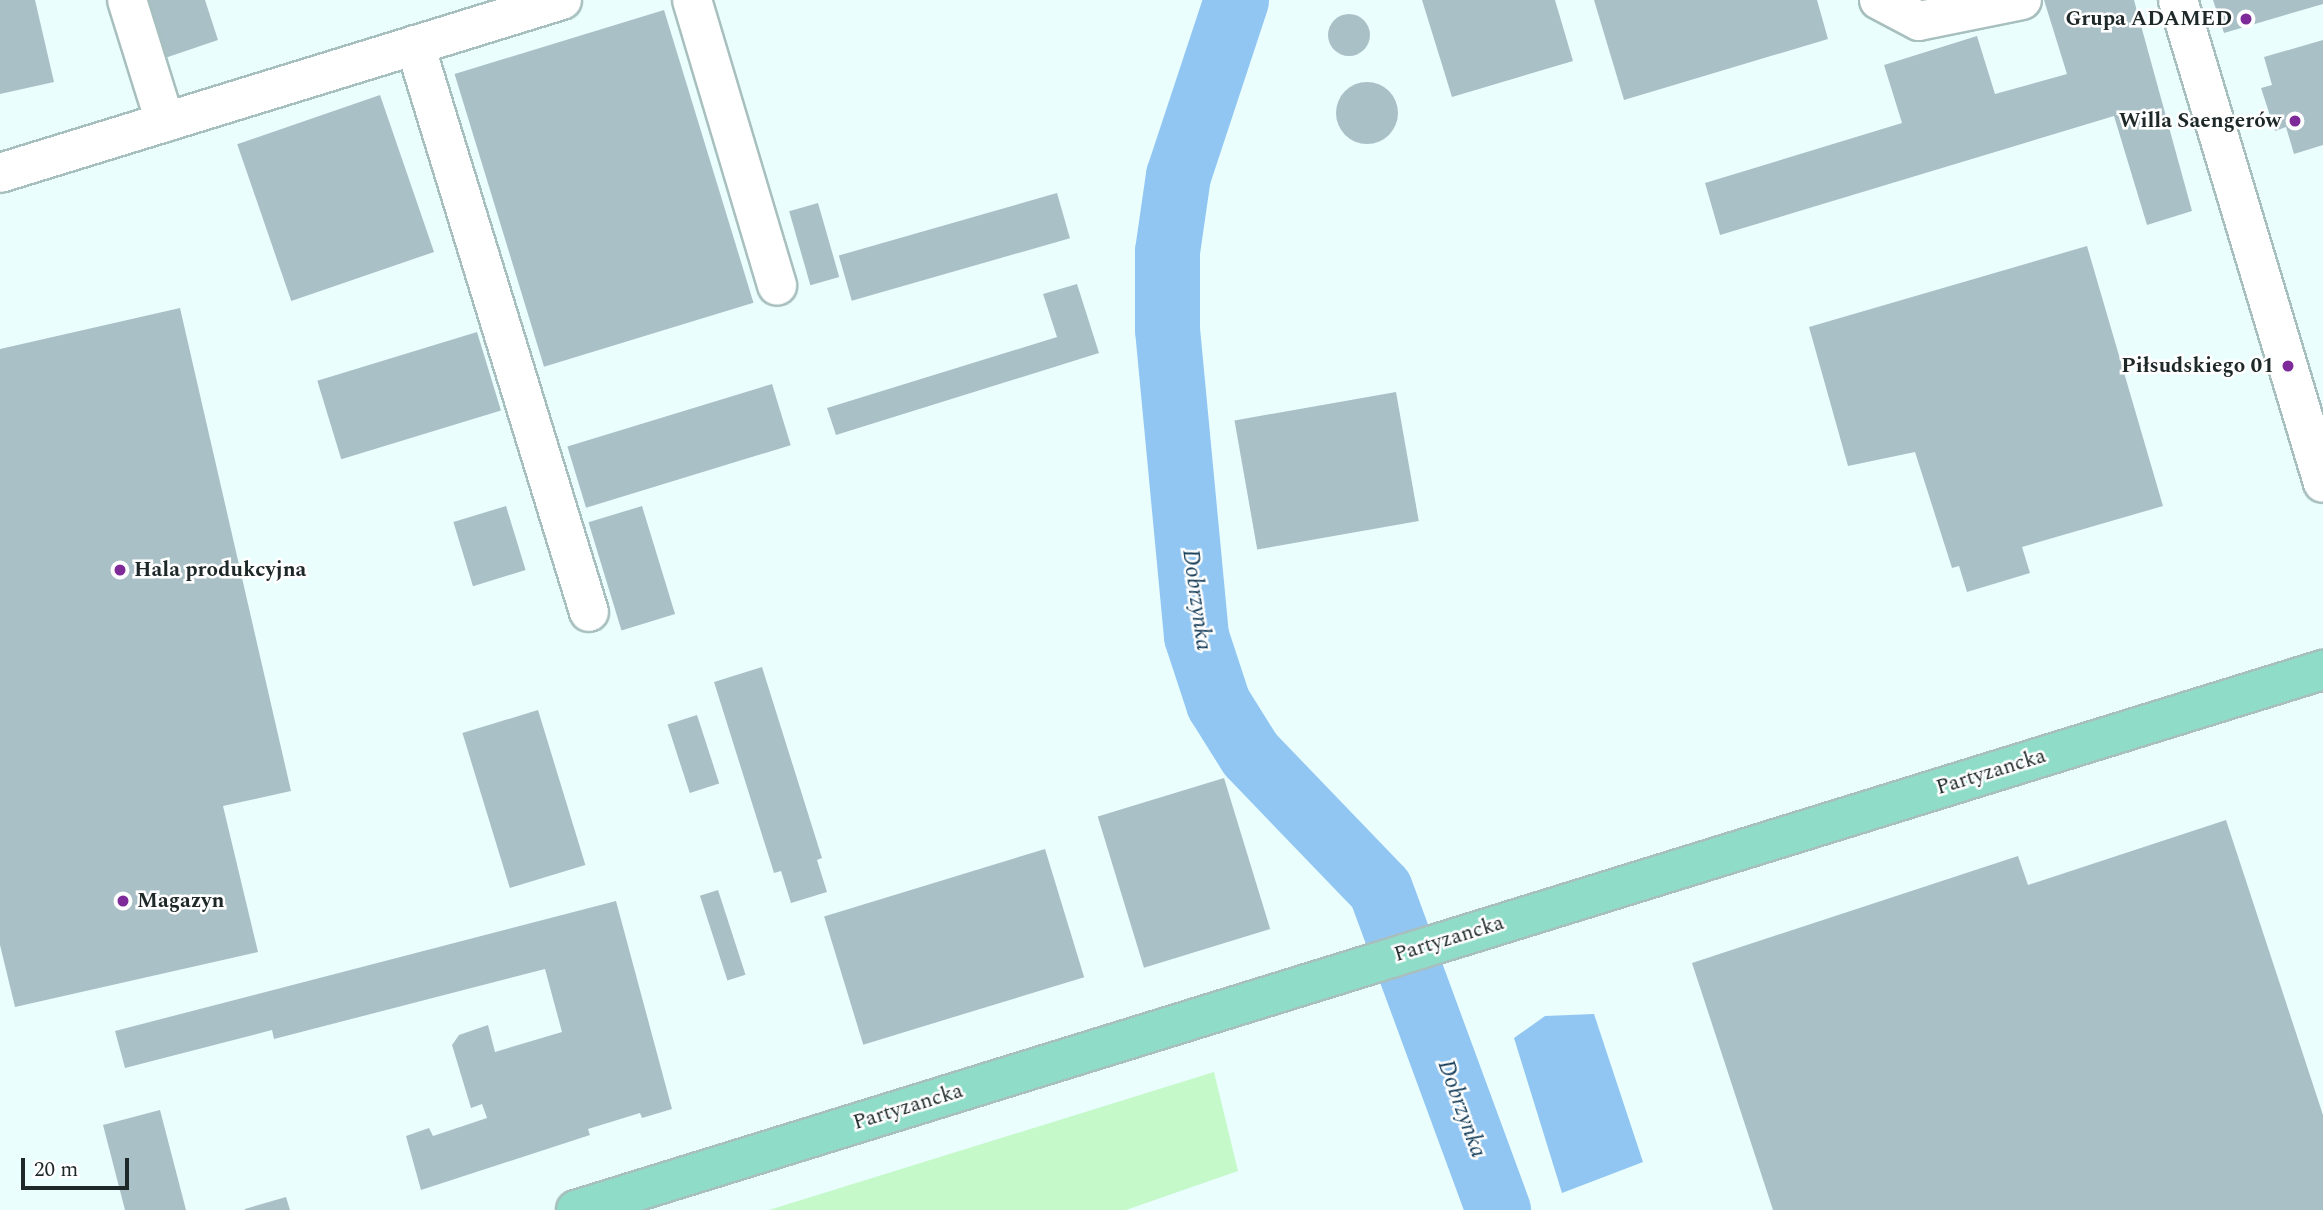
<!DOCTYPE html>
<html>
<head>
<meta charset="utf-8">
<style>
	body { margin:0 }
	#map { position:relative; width:2323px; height:1210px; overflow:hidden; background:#eafefe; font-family:Spectral,serif }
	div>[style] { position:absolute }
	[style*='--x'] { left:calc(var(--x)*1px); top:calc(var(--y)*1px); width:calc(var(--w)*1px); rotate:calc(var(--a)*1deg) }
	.green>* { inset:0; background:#c5f9ca }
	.water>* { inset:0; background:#91c6f2 }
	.river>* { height:65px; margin:-32.5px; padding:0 32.5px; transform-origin:32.5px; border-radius:32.5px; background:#91c6f2 }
	.building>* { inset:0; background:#aac0c7; transform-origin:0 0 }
	.round { border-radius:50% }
	.roads { filter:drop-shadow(2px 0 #a7bfbe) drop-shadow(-2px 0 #a7bfbe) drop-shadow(0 2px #a7bfbe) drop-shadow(0 -2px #a7bfbe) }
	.minor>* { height:38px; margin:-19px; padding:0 19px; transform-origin:19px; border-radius:19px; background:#fff }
	.major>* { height:38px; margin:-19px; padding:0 19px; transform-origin:19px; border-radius:19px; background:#8fddc8 }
	.dots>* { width:19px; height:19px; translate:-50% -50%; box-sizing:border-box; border:4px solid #fff; border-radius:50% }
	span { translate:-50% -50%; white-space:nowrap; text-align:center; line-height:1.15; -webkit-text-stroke:5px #fff; paint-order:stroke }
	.poi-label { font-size:21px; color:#1e2828; font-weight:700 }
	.right { translate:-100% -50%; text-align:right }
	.left { translate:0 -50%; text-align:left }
	.street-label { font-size:21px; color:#1e2828 }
	.water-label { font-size:23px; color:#103956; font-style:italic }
	.scale { position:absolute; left:21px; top:1158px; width:108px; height:32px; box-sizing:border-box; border:4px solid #1e2828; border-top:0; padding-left:9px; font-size:21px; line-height:24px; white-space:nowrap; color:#1e2828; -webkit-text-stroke:5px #fff; paint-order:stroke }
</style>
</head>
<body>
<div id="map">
	<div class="green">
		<i style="clip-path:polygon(1214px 1072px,1238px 1171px,1126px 1210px,769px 1210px)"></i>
	</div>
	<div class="water">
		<i style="clip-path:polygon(1594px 1014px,1643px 1162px,1562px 1193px,1514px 1038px,1545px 1016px)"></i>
	</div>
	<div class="river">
		<i style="--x:1236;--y:0;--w:184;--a:108.3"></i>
		<i style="--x:1178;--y:175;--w:77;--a:98.2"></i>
		<i style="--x:1167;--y:251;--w:78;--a:90"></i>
		<i style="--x:1167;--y:329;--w:308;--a:84.6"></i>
		<i style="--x:1196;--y:636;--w:71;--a:71.8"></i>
		<i style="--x:1218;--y:703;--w:60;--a:57.9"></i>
		<i style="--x:1250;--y:754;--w:187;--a:46.1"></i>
		<i style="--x:1380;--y:889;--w:342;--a:69.8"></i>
	</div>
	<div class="building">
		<i style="clip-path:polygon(0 0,35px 0,54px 82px,0 94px)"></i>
		<i style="clip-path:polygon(146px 0,205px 0,218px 40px,165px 58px)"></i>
		<i style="clip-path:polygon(1422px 0,1555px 0,1573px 61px,1452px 97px)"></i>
		<i style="clip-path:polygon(1594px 0,1817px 0,1828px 39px,1624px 100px)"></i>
		<i style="clip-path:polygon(2044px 0,2134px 0,2192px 211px,2147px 225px,2114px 116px,1720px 235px,1705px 183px,1902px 123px,1884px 65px,1977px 36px,1995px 94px,2067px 74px)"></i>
		<i style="clip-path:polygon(2213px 0,2323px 0,2323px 4px,2224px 33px)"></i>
		<i style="left:664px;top:10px;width:306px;height:219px;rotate:73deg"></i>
		<i class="round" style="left:1328px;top:14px;width:42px;height:42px"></i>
		<i style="clip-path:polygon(2323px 40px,2323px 145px,2294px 154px,2286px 127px,2275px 131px,2261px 88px,2272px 85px,2264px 57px)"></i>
		<i class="round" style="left:1336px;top:82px;width:62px;height:62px"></i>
		<i style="left:380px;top:95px;width:166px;height:151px;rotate:71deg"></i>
		<i style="left:1057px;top:193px;width:47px;height:227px;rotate:74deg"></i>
		<i style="left:818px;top:203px;width:77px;height:30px;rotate:74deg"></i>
		<i style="clip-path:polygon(2087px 246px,2163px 506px,2022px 547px,2030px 573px,1967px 592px,1959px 566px,1952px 568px,1915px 452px,1848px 466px,1809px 327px)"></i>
		<i style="clip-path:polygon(1077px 284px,1099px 353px,836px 435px,827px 408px,1057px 337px,1043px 294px)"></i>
		<i style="clip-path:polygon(180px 308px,291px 791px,223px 806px,258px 952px,15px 1007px,0 945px,0 349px)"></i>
		<i style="left:477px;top:332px;width:82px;height:167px;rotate:73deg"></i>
		<i style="left:772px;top:384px;width:64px;height:214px;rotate:73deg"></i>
		<i style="left:1396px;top:392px;width:131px;height:164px;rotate:80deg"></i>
		<i style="left:506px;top:506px;width:67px;height:55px;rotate:73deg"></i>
		<i style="left:642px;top:506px;width:113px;height:56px;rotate:73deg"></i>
		<i style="clip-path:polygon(762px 667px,822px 858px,817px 860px,827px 892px,791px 903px,781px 871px,774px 873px,714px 682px)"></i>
		<i style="left:538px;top:710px;width:162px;height:79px;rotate:73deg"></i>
		<i style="left:697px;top:715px;width:72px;height:31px;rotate:72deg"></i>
		<i style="left:1224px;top:778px;width:158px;height:132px;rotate:73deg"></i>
		<i style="clip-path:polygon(2226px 820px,2323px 1115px,2323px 1210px,1773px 1210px,1692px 963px,2018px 856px,2028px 885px)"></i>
		<i style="left:1045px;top:849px;width:134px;height:231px;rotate:73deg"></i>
		<i style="left:718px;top:890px;width:89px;height:19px;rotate:72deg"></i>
		<i style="clip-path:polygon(616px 901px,672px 1109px,642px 1118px,640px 1113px,588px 1129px,590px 1135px,421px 1190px,406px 1136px,429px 1128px,433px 1136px,487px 1118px,482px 1104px,471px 1108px,452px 1045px,459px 1035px,488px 1025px,495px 1052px,562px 1032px,545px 969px,274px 1039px,272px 1030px,125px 1068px,115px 1031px)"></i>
		<i style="clip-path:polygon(160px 1110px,186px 1210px,125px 1210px,103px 1125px)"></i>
		<i style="clip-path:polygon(286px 1197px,290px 1210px,245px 1210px,245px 1209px)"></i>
	</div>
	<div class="roads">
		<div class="minor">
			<i style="--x:127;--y:0;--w:128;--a:72.7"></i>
			<i style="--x:692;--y:0;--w:298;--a:73.4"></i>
			<i style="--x:1879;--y:0;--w:45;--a:27.7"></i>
			<i style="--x:1919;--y:21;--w:105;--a:-11.5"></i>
			<i style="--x:2178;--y:0;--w:504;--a:73.29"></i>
			<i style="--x:415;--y:45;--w:593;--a:72.94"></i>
			<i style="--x:0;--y:173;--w:588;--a:-17.11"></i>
		</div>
		<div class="major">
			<i style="--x:576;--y:1210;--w:1829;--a:-17.18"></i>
		</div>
	</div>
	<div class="dots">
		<i style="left:2246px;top:19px;background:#7e2a99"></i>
		<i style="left:2295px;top:121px;background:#7e2a99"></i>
		<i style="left:2288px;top:366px;background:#7e2a99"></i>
		<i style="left:120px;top:570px;background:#7e2a99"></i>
		<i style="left:123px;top:901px;background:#7e2a99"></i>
	</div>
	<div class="poi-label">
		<span class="right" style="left:2232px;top:19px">Grupa ADAMED</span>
		<span class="right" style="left:2281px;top:121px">Willa Saengerów</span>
		<span class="right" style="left:2274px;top:366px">Piłsudskiego 01</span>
		<span class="left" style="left:134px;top:570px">Hala produkcyjna</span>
		<span class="left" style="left:137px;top:901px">Magazyn</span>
	</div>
	<div class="street-label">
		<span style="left:1991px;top:772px;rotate:-17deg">Partyzancka</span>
		<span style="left:1449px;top:939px;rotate:-17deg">Partyzancka</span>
		<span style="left:908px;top:1107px;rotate:-17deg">Partyzancka</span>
	</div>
	<div class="water-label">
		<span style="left:1196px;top:600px;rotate:82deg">Dobrzynka</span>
		<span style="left:1461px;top:1109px;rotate:70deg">Dobrzynka</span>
	</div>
	<div class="scale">20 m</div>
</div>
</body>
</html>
